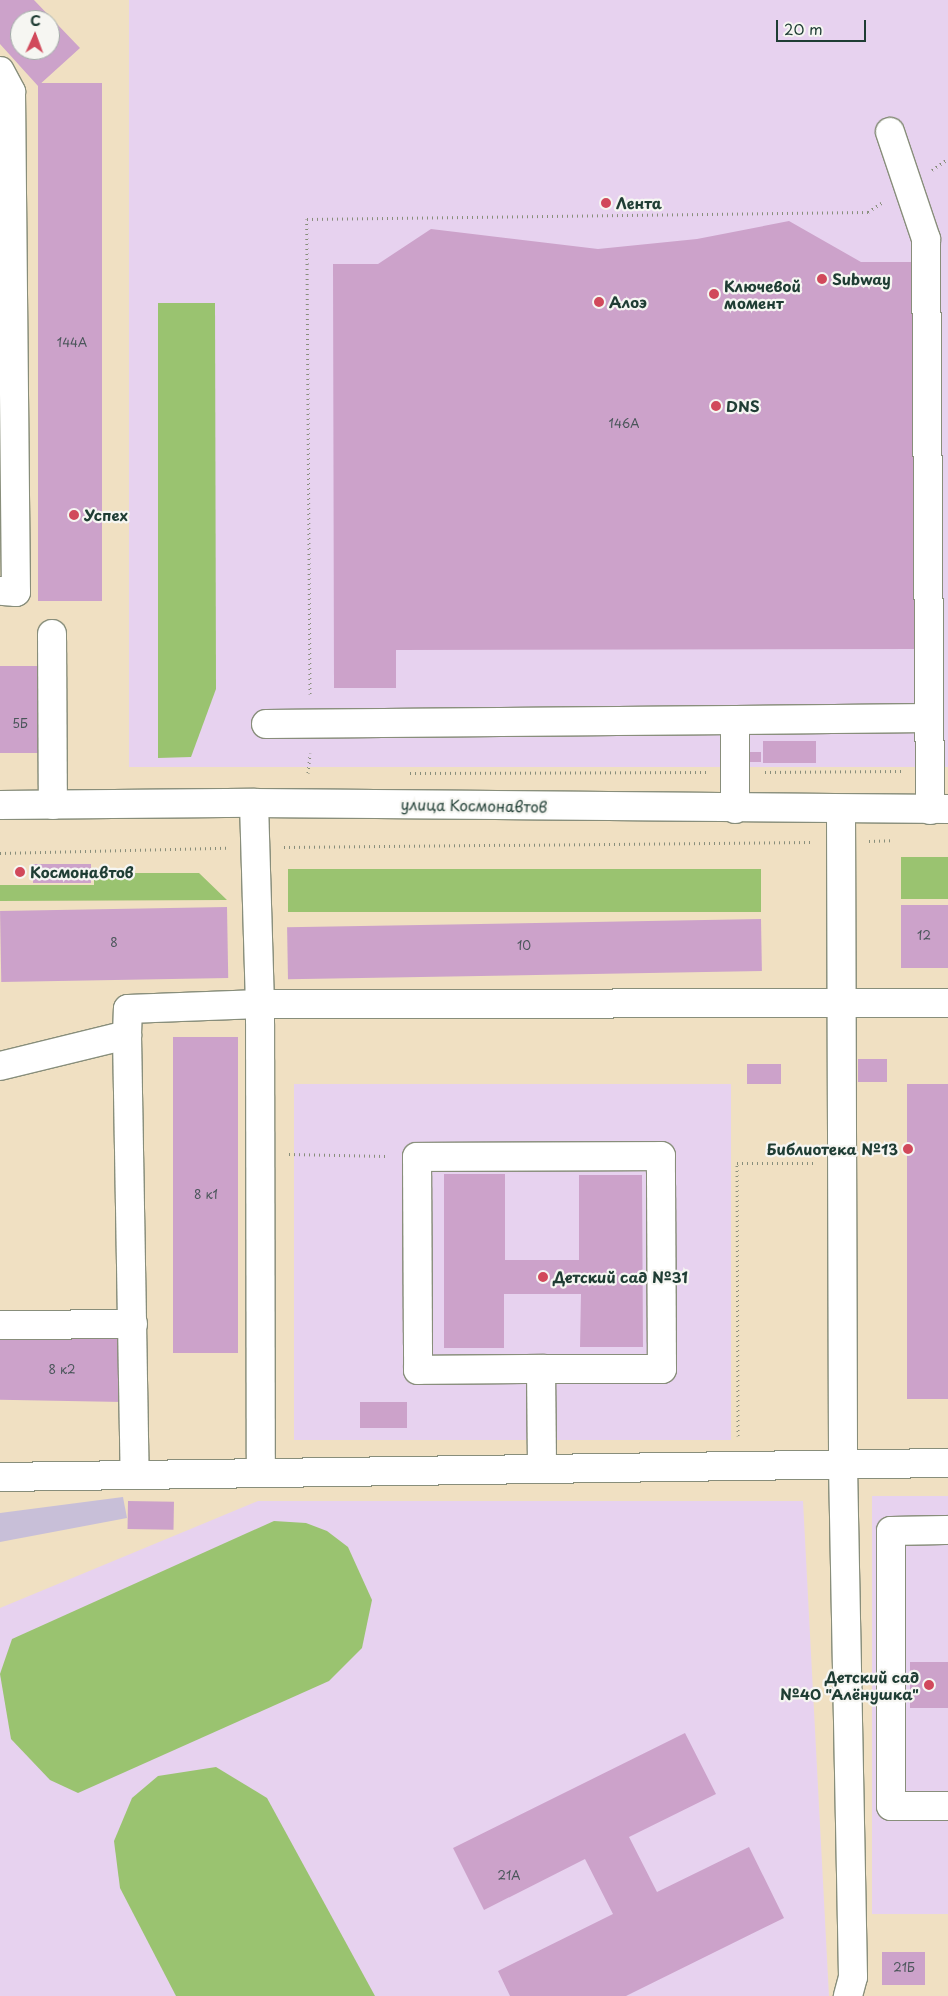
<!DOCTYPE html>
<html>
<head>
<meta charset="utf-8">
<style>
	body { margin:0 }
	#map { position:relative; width:948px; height:1996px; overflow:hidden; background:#f0e0c2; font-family:"Playpen Sans",sans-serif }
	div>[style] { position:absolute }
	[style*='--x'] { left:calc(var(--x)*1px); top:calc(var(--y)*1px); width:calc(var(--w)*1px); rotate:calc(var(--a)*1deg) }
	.built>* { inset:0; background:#e7d2ef; transform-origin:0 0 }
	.industrial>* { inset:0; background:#c8bfd8 }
	.green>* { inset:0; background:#9ac370; transform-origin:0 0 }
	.building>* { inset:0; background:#cca2ca; transform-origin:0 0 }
	.path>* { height:3px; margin-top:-1.5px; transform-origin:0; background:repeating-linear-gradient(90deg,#888e7b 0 1px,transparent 0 5px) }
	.roads { filter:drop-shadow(1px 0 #888e7b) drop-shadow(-1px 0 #888e7b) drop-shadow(0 1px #888e7b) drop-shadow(0 -1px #888e7b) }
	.minor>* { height:28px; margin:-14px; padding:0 14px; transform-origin:14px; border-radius:14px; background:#fff }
	.dots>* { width:14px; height:14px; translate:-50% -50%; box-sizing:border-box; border:2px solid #f6f6f2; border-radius:50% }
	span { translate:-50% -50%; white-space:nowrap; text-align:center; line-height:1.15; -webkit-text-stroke:4.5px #f6f6f2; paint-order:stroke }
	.number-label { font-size:12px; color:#4a565a }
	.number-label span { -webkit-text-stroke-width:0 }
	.poi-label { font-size:15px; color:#1f3d34; font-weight:700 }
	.left { translate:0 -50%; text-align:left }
	.right { translate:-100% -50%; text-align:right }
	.street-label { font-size:15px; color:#1f3d34 }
	.north { position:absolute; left:10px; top:10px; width:50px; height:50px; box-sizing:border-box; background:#f6f6f2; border:1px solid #a0aca6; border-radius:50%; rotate:2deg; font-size:14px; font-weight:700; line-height:20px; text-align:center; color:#1f3d34 }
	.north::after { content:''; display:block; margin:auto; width:18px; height:22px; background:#d1495b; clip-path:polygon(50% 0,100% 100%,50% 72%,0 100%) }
	.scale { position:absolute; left:776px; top:20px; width:90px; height:22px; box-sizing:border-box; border:2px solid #1f3d34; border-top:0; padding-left:6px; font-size:15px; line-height:18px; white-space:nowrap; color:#1f3d34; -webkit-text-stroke:4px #f6f6f2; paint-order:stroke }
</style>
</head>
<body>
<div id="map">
	<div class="built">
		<i style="left:129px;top:0;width:819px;height:767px"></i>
		<i style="left:731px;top:1084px;width:356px;height:437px;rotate:90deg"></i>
		<i style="left:948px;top:1496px;width:418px;height:76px;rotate:90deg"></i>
		<i style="clip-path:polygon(258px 1501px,803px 1501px,829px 1996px,0 1996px,0 1608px)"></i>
	</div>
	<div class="industrial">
		<i style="clip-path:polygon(123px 1497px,127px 1518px,0 1542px,0 1513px)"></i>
	</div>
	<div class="green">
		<i style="clip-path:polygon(158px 303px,215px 303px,216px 689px,191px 757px,158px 758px)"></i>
		<i style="left:901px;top:857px;width:47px;height:42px"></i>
		<i style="left:761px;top:869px;width:43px;height:473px;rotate:90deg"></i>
		<i style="clip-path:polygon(94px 873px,199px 873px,227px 900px,0 901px,0 885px,94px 885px)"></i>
		<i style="clip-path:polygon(274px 1521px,306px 1523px,327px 1531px,348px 1547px,372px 1600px,362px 1648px,329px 1681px,78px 1793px,50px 1780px,11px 1739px,0 1674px,12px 1639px)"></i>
		<i style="clip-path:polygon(216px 1767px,267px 1798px,375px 1996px,176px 1996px,120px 1888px,114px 1841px,132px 1798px,158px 1776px)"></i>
	</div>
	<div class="building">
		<i style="clip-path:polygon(evenodd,0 0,34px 0,80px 48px,38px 86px,0 44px,0 0,20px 20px,50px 20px,50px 50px,20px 50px,20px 20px)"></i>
		<i style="left:102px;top:83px;width:518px;height:64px;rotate:90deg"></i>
		<i style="clip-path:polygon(789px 221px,861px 262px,914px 262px,915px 649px,396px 650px,396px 688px,334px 688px,333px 264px,378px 264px,431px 229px,598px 249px,697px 239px)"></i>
		<i style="left:0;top:666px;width:41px;height:87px"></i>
		<i style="left:763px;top:741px;width:53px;height:22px"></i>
		<i style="left:749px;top:752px;width:12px;height:10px"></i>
		<i style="left:33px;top:864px;width:58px;height:19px"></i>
		<i style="left:901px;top:905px;width:47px;height:63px"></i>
		<i style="left:227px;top:907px;width:71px;height:227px;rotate:89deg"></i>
		<i style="left:761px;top:919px;width:52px;height:474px;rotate:89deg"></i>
		<i style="left:173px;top:1037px;width:65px;height:316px"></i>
		<i style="left:858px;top:1059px;width:29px;height:23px"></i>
		<i style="left:747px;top:1064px;width:34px;height:20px"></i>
		<i style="left:907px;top:1084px;width:41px;height:315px"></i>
		<i style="clip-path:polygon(444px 1174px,505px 1174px,505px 1260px,579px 1260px,579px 1175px,642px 1175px,643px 1347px,580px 1347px,581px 1294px,504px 1294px,504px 1348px,444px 1348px)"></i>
		<i style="left:124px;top:1337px;width:65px;height:124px;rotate:91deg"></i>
		<i style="left:360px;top:1402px;width:47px;height:26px"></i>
		<i style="left:128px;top:1501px;width:46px;height:28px;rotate:1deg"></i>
		<i style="left:910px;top:1662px;width:38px;height:46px"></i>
		<i style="clip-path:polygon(685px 1733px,716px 1794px,629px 1837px,657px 1892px,749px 1847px,784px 1918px,626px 1996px,510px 1996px,498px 1971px,613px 1914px,585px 1859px,484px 1910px,453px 1848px)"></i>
		<i style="left:882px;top:1952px;width:43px;height:33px"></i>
	</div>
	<div class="path">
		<i style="--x:932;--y:170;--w:19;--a:-35"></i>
		<i style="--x:310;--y:694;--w:475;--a:-90.4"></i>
		<i style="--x:307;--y:219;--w:561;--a:-0.71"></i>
		<i style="--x:868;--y:212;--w:18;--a:-34"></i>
		<i style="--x:765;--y:772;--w:136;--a:-0.4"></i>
		<i style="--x:308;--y:773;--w:20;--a:-84"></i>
		<i style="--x:410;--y:773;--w:296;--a:-0.2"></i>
		<i style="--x:869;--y:841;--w:23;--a:-2"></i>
		<i style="--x:284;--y:847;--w:528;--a:-0.54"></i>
		<i style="--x:0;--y:853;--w:227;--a:-1.3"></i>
		<i style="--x:289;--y:1154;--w:98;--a:1.2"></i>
		<i style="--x:738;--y:1436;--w:273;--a:-90.2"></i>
		<i style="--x:737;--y:1163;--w:76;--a:0"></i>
	</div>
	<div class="roads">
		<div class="minor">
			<i style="--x:0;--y:71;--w:24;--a:62"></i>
			<i style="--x:11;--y:92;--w:500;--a:89.43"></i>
			<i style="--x:16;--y:592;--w:16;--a:-176"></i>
			<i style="--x:890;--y:132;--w:113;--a:71.4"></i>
			<i style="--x:926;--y:239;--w:571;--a:89.6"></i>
			<i style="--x:52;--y:634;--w:171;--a:89.7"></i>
			<i style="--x:735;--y:720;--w:194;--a:-0.6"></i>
			<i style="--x:266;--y:724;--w:469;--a:-0.5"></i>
			<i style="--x:735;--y:720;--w:89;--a:90"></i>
			<i style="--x:254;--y:803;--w:201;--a:88.3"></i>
			<i style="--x:260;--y:1004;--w:688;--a:-0.08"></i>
			<i style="--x:0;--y:805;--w:254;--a:-0.5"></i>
			<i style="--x:254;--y:803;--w:694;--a:0.5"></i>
			<i style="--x:841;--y:811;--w:654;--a:89.82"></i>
			<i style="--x:843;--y:1465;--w:512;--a:88.88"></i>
			<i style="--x:853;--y:1977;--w:20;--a:105"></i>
			<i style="--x:127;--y:1035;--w:439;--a:89"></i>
			<i style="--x:0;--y:1066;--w:131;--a:-13.7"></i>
			<i style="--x:127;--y:1035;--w:26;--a:-88"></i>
			<i style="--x:128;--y:1009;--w:132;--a:-2.2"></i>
			<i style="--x:260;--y:1004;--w:466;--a:89.9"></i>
			<i style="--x:0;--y:1325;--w:133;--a:-0.4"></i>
			<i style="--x:541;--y:1369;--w:121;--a:0"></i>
			<i style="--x:662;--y:1369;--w:213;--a:-90.3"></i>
			<i style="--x:661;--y:1156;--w:244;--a:179.8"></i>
			<i style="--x:417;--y:1157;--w:213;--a:89.7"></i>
			<i style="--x:418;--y:1370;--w:123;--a:-0.5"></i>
			<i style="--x:541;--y:1369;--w:99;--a:89.4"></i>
			<i style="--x:0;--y:1477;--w:948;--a:-0.85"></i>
			<i style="--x:948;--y:1530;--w:57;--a:179"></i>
			<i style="--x:891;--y:1531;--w:275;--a:90"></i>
			<i style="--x:891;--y:1806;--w:57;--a:0"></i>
		</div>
	</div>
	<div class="dots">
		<i style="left:606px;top:203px;background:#d1495b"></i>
		<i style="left:822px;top:279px;background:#d1495b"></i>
		<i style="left:714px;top:294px;background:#d1495b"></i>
		<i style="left:599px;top:302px;background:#d1495b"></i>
		<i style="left:716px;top:406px;background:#d1495b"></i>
		<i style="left:74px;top:515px;background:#d1495b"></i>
		<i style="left:20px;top:872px;background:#d1495b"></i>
		<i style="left:908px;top:1149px;background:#d1495b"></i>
		<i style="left:543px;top:1277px;background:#d1495b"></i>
		<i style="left:929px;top:1685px;background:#d1495b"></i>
	</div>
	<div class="number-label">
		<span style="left:72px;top:343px">144А</span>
		<span style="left:624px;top:424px">146А</span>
		<span style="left:20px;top:724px">5Б</span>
		<span style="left:924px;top:936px">12</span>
		<span style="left:114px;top:943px">8</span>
		<span style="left:524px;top:946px">10</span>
		<span style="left:206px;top:1195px">8 к1</span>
		<span style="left:62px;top:1370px">8 к2</span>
		<span style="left:509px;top:1876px">21А</span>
		<span style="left:904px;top:1968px">21Б</span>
	</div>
	<div class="poi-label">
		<span class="left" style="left:616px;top:203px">Лента</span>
		<span class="left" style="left:832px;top:279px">Subway</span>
		<span class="left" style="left:724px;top:294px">Ключевой<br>момент</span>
		<span class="left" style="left:609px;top:302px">Алоэ</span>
		<span class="left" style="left:726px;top:406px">DNS</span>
		<span class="left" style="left:84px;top:515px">Успех</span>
		<span class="left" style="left:30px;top:872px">Космонавтов</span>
		<span class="right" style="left:898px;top:1149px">Библиотека №13</span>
		<span class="left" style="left:553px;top:1277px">Детский сад №31</span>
		<span class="right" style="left:919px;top:1685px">Детский сад<br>№40 "Алёнушка"</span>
	</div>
	<div class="street-label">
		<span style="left:474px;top:805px;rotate:1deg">улица Космонавтов</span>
	</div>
	<div class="north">С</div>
	<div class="scale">20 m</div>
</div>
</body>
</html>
